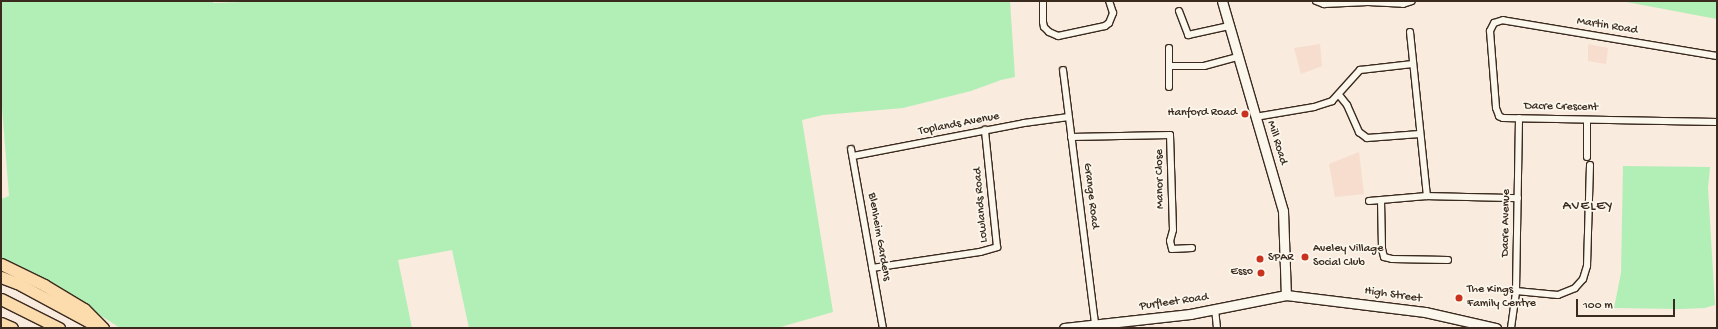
<!DOCTYPE html>
<html>
<head>
<meta charset="utf-8">
<style>
	body { margin:0 }
	#map { position:relative; width:1718px; height:329px; overflow:hidden; background:#f9ebde; font-family:"Gochi Hand",sans-serif }
	div>[style] { position:absolute }
	[style*='--x'] { left:calc(var(--x)*1px); top:calc(var(--y)*1px); width:calc(var(--w)*1px); rotate:calc(var(--a)*1deg) }
	.built>* { inset:0; background:#f7ddcd }
	.green>* { inset:0; background:#b2efb6 }
	.roads { filter:drop-shadow(1px 0 #3b2a1e) drop-shadow(-1px 0 #3b2a1e) drop-shadow(0 1px #3b2a1e) drop-shadow(0 -1px #3b2a1e) }
	.street>* { height:6px; margin:-3px; padding:0 3px; transform-origin:3px; border-radius:3px; background:#fbf7ec }
	.secondary>* { height:9px; margin:-4.5px; padding:0 4.5px; transform-origin:4.5px; border-radius:4.5px; background:#fbf7ec }
	.highway>* { height:11px; margin:-5.5px; padding:0 5.5px; transform-origin:5.5px; border-radius:5.5px; background:#fcdcac }
	.dots>* { width:11px; height:11px; translate:-50% -50%; box-sizing:border-box; border:2px solid #fbf7ec; border-radius:50% }
	span { translate:-50% -50%; white-space:nowrap; text-align:center; line-height:1.15; -webkit-text-stroke:3.5px #fbf7ec; paint-order:stroke }
	.street-label { font-size:12px; color:#3b2a1e }
	.poi-label { font-size:12px; color:#3b2a1e }
	.right { translate:-100% -50%; text-align:right }
	.left { translate:0 -50%; text-align:left }
	.quarter-label { font-size:14px; color:#3b2a1e; letter-spacing:1px }
	.frame { position:absolute; inset:0; border:2px solid #3b2a1e; pointer-events:none }
	.scale { position:absolute; left:1576px; top:299px; width:99px; height:18px; box-sizing:border-box; border:2px solid #3b2a1e; border-top:0; padding-left:5px; font-size:12px; line-height:14px; white-space:nowrap; color:#3b2a1e; -webkit-text-stroke:3px #fbf7ec; paint-order:stroke }
</style>
</head>
<body>
<div id="map">
	<div class="built">
		<i style="clip-path:polygon(1320px 44px,1322px 66px,1301px 74px,1294px 48px)"></i>
		<i style="clip-path:polygon(1588px 44px,1608px 48px,1606px 64px,1588px 61px)"></i>
		<i style="clip-path:polygon(1359px 152px,1364px 194px,1335px 197px,1329px 164px)"></i>
	</div>
	<div class="green">
		<i style="clip-path:polygon(1px 1px,213px 1px,213px 3px,275px 1px,1010px 1px,1015px 77px,1001px 80px,971px 91px,903px 108px,823px 115px,802px 120px,833px 312px,777px 328px,469px 328px,452px 250px,398px 260px,412px 328px,120px 328px,50px 283px,1px 262px,1px 199px,9px 196px,1px 95px)"></i>
		<i style="clip-path:polygon(1621px 1px,1717px 1px,1717px 19px)"></i>
		<i style="clip-path:polygon(1623px 166px,1710px 167px,1708px 188px,1715px 305px,1705px 308px,1680px 309px,1614px 308px,1621px 273px)"></i>
	</div>
	<div class="roads">
		<div class="street">
			<i style="--x:1043;--y:1;--w:21;--a:90"></i>
			<i style="--x:1043;--y:22;--w:5;--a:79"></i>
			<i style="--x:1044;--y:27;--w:7;--a:45"></i>
			<i style="--x:1049;--y:32;--w:10;--a:24"></i>
			<i style="--x:1058;--y:36;--w:48;--a:-12"></i>
			<i style="--x:1105;--y:26;--w:5;--a:-37"></i>
			<i style="--x:1109;--y:23;--w:11;--a:-68"></i>
			<i style="--x:1113;--y:13;--w:13;--a:-108"></i>
			<i style="--x:1316;--y:1;--w:9;--a:21"></i>
			<i style="--x:1324;--y:4;--w:44;--a:-2.6"></i>
			<i style="--x:1368;--y:2;--w:35;--a:3"></i>
			<i style="--x:1403;--y:4;--w:9;--a:-18"></i>
			<i style="--x:1179;--y:11;--w:26;--a:69"></i>
			<i style="--x:1188;--y:35;--w:42;--a:-12.4"></i>
			<i style="--x:1410;--y:32;--w:165;--a:84.1"></i>
			<i style="--x:1169;--y:48;--w:18;--a:90"></i>
			<i style="--x:1717;--y:56;--w:217;--a:-170.5"></i>
			<i style="--x:1503;--y:20;--w:9;--a:162"></i>
			<i style="--x:1494;--y:23;--w:9;--a:117"></i>
			<i style="--x:1490;--y:31;--w:77;--a:85.5"></i>
			<i style="--x:1496;--y:108;--w:9;--a:69"></i>
			<i style="--x:1499;--y:116;--w:4;--a:27"></i>
			<i style="--x:1503;--y:118;--w:214;--a:1.1"></i>
			<i style="--x:1063;--y:70;--w:257;--a:82.8"></i>
			<i style="--x:1169;--y:87;--w:21;--a:-90"></i>
			<i style="--x:1169;--y:66;--w:35;--a:0"></i>
			<i style="--x:1204;--y:66;--w:34;--a:-15"></i>
			<i style="--x:1339;--y:95;--w:13;--a:51"></i>
			<i style="--x:1347;--y:105;--w:30;--a:66"></i>
			<i style="--x:1359;--y:132;--w:10;--a:37"></i>
			<i style="--x:1367;--y:138;--w:53;--a:-4.3"></i>
			<i style="--x:1255;--y:117;--w:60;--a:-9.6"></i>
			<i style="--x:1314;--y:107;--w:19;--a:-18"></i>
			<i style="--x:1332;--y:101;--w:42;--a:-47.9"></i>
			<i style="--x:1360;--y:70;--w:53;--a:-6.5"></i>
			<i style="--x:1071;--y:137;--w:99;--a:-1.2"></i>
			<i style="--x:1170;--y:135;--w:95;--a:88.2"></i>
			<i style="--x:1173;--y:230;--w:11;--a:105"></i>
			<i style="--x:1170;--y:241;--w:8;--a:76"></i>
			<i style="--x:1172;--y:249;--w:20;--a:-3"></i>
			<i style="--x:851;--y:149;--w:182;--a:79.9"></i>
			<i style="--x:853;--y:156;--w:174;--a:-10.9"></i>
			<i style="--x:1024;--y:123;--w:45;--a:-7.6"></i>
			<i style="--x:1587;--y:157;--w:37;--a:-90"></i>
			<i style="--x:1381;--y:200;--w:49;--a:88.8"></i>
			<i style="--x:1382;--y:249;--w:8;--a:76"></i>
			<i style="--x:1384;--y:257;--w:8;--a:14"></i>
			<i style="--x:1392;--y:259;--w:56;--a:1"></i>
			<i style="--x:1369;--y:201;--w:58;--a:-4.9"></i>
			<i style="--x:1427;--y:196;--w:91;--a:1.3"></i>
			<i style="--x:872;--y:268;--w:109;--a:-8.4"></i>
			<i style="--x:980;--y:252;--w:18;--a:-16"></i>
			<i style="--x:997;--y:247;--w:118;--a:-95.9"></i>
			<i style="--x:1516;--y:291;--w:42;--a:5.4"></i>
			<i style="--x:1558;--y:295;--w:18;--a:-22"></i>
			<i style="--x:1575;--y:288;--w:12;--a:-48"></i>
			<i style="--x:1583;--y:279;--w:14;--a:-73"></i>
			<i style="--x:1587;--y:266;--w:101;--a:-88.3"></i>
			<i style="--x:1215;--y:309;--w:19;--a:84"></i>
			<i style="--x:1511;--y:328;--w:37;--a:-82"></i>
			<i style="--x:1516;--y:291;--w:173;--a:-89"></i>
		</div>
		<div class="secondary">
			<i style="--x:1222;--y:1;--w:219;--a:73.8"></i>
			<i style="--x:1283;--y:211;--w:84;--a:88"></i>
			<i style="--x:1064;--y:328;--w:127;--a:-6.3"></i>
			<i style="--x:1190;--y:314;--w:98;--a:-11.2"></i>
			<i style="--x:1286;--y:295;--w:140;--a:7"></i>
			<i style="--x:1425;--y:312;--w:73;--a:12.7"></i>
		</div>
		<div class="highway">
			<i style="--x:1;--y:264;--w:48;--a:26"></i>
			<i style="--x:44;--y:285;--w:47;--a:31"></i>
			<i style="--x:84;--y:309;--w:27;--a:45"></i>
			<i style="--x:1;--y:277;--w:17;--a:21"></i>
			<i style="--x:17;--y:283;--w:89;--a:28.3"></i>
			<i style="--x:1;--y:299;--w:65;--a:26.6"></i>
			<i style="--x:1;--y:323;--w:12;--a:24"></i>
		</div>
	</div>
	<div class="dots">
		<i style="left:1245px;top:114px;background:#c8321e"></i>
		<i style="left:1305px;top:257px;background:#c8321e"></i>
		<i style="left:1260px;top:259px;background:#c8321e"></i>
		<i style="left:1261px;top:273px;background:#c8321e"></i>
		<i style="left:1459px;top:298px;background:#c8321e"></i>
	</div>
	<div class="street-label">
		<span style="left:1607px;top:27px;rotate:9deg">Martin Road</span>
		<span style="left:1561px;top:108px;rotate:1deg">Dacre Crescent</span>
		<span style="left:959px;top:125px;rotate:-11deg">Toplands Avenue</span>
		<span style="left:1276px;top:143px;rotate:73deg">Mill Road</span>
		<span style="left:1161px;top:179px;rotate:-91deg">Manor Close</span>
		<span style="left:1090px;top:196px;rotate:83deg">Grange Road</span>
		<span style="left:982px;top:205px;rotate:-95deg">Lowlands Road</span>
		<span style="left:1507px;top:223px;rotate:-89deg">Dacre Avenue</span>
		<span style="left:878px;top:237px;rotate:80deg">Blenheim Gardens</span>
		<span style="left:1393px;top:296px;rotate:8deg">High Street</span>
		<span style="left:1174px;top:303px;rotate:-8deg">Purfleet Road</span>
	</div>
	<div class="poi-label">
		<span class="right" style="left:1237px;top:114px">Hanford Road</span>
		<span class="left" style="left:1313px;top:257px">Aveley Village<br>Social Club</span>
		<span class="left" style="left:1268px;top:259px">SPAR</span>
		<span class="right" style="left:1253px;top:273px">Esso</span>
		<span class="left" style="left:1467px;top:298px">The Kings<br>Family Centre</span>
	</div>
	<div class="quarter-label">
		<span style="left:1588px;top:207px">AVELEY</span>
	</div>
	<div class="frame"></div>
	<div class="scale">100 m</div>
</div>
</body>
</html>
